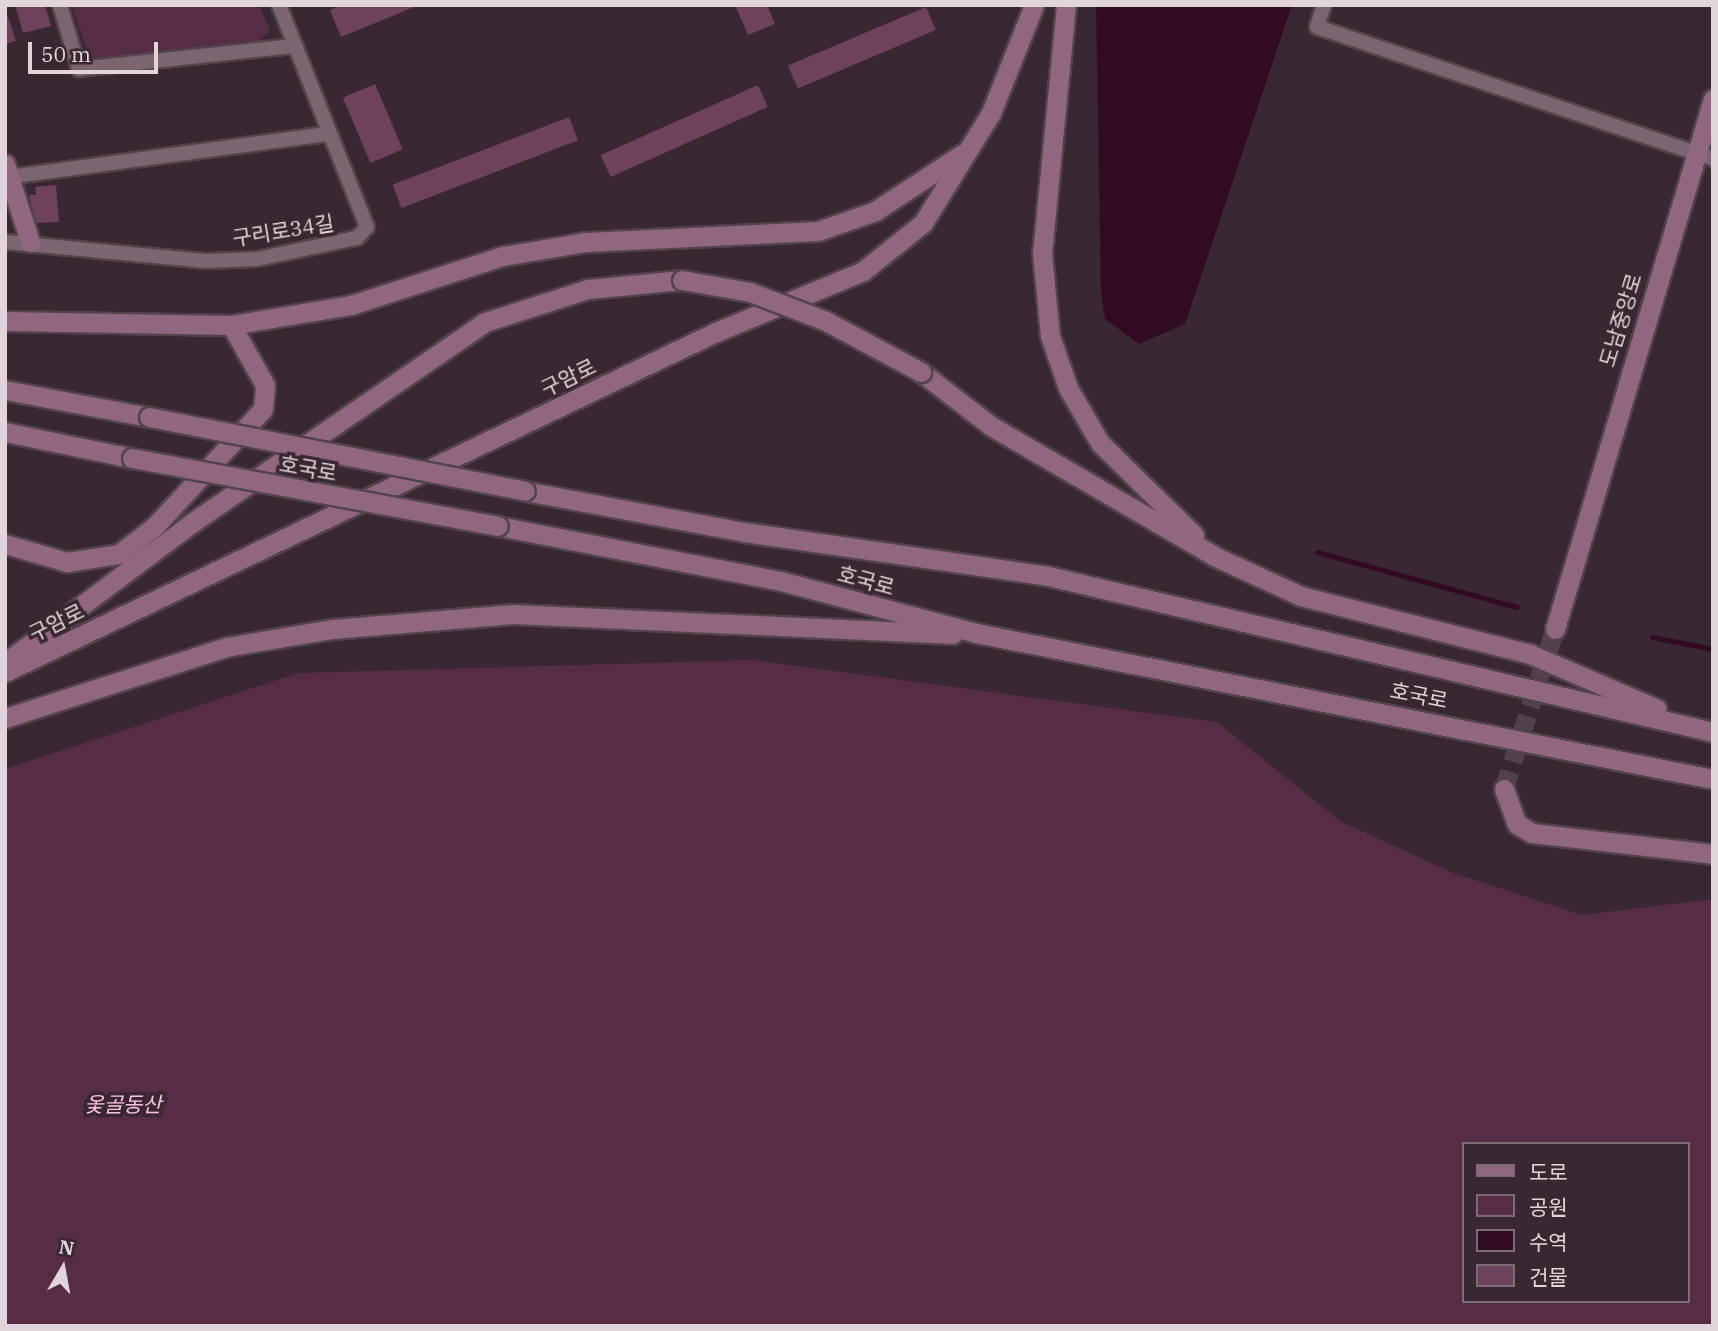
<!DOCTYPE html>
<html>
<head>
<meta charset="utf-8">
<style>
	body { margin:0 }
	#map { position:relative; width:1718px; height:1331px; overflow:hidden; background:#392731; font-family:"IBM Plex Serif","Noto Sans KR",serif }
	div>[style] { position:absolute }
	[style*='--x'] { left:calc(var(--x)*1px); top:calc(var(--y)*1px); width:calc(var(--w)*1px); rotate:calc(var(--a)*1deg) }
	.green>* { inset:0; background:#562d45 }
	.water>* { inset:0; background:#320b23 }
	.stream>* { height:5px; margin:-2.5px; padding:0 2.5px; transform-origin:2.5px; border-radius:2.5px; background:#320b23 }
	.building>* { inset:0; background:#6e425a; transform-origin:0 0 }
	.secondary-tunnel>* { height:19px; margin-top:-9.5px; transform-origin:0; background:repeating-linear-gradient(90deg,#52414a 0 19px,transparent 0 29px) }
	.roads { filter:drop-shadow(2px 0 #52434b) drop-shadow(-2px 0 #52434b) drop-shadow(0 2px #52434b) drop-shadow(0 -2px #52434b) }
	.street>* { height:14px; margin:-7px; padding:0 7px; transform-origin:7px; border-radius:7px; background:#7a6570 }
	.secondary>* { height:19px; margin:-9.5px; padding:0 9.5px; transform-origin:9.5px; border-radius:9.5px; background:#91677f }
	.bridges { filter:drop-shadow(2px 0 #52434b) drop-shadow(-2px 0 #52434b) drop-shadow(0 2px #52434b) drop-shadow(0 -2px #52434b) }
	.secondary-bridge>* { height:19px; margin:-9.5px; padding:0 9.5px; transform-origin:9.5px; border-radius:9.5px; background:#91677f }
	span { translate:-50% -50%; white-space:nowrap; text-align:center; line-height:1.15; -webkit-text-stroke:7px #392731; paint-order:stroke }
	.street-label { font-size:21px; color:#e1d5db }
	.park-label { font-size:21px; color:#fcc0e0; font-style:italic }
	.frame { position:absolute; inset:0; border:7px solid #e1d5db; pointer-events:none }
	.legend { position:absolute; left:1462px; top:1142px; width:228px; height:161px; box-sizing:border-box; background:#392731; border:2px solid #7c6d75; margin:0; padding:9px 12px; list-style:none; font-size:21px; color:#e1d5db }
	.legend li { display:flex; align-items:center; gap:14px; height:35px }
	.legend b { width:35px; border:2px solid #7c6d75 }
	.north { position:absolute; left:28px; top:1233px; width:70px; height:70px; -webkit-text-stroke:5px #392731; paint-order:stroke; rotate:10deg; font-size:19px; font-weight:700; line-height:28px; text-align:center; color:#e1d5db }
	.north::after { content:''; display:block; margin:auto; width:24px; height:32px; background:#e1d5db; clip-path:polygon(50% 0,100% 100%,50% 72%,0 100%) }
	.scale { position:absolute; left:28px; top:42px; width:130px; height:32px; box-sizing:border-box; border:4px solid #e1d5db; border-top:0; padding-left:9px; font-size:21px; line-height:24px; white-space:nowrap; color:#e1d5db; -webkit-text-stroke:5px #392731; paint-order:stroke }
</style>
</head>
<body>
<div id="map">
	<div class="green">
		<i style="clip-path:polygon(71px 5px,259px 5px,270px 30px,260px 41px,98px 59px,89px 56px)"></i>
		<i style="clip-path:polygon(evenodd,752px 660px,1217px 722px,1340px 821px,1453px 873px,1582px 915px,1713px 899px,1713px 1326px,5px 1326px,5px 769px,299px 673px,752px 660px,1464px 1144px,1688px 1144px,1688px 1301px,1464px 1301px,1464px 1144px)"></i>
	</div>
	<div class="water">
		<i style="clip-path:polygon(1096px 5px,1292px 5px,1185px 324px,1139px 344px,1105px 319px,1101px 290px)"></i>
	</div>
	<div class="stream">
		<i style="--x:1317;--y:552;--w:207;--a:15.4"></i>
		<i style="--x:1652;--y:637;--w:62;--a:11.1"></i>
	</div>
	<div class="building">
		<i style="clip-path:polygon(15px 5px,45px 5px,51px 26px,23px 33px)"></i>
		<i style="clip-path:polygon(342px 5px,419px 5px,341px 37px,330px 10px)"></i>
		<i style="clip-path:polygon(735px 5px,767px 5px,775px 24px,748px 35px)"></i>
		<i style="left:926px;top:7px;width:25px;height:150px;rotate:67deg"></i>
		<i style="clip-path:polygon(5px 8px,16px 41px,5px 44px)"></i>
		<i style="left:375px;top:84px;width:71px;height:35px;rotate:67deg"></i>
		<i style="left:758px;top:85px;width:24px;height:172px;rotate:66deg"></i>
		<i style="left:569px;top:117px;width:25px;height:189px;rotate:69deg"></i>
		<i style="clip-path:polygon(56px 185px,59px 222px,35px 223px,29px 195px,36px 195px,35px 187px)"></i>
	</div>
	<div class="secondary-tunnel">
		<i style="--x:1504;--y:789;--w:168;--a:-72.3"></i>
	</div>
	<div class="roads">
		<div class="street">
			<i style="--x:60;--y:5;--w:67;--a:73.5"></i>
			<i style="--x:79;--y:69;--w:218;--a:-6.1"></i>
			<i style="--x:1324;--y:5;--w:23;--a:108"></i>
			<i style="--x:1317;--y:27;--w:417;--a:18.4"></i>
			<i style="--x:9;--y:177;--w:323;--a:-7.7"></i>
			<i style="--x:5;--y:242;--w:203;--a:5.4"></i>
			<i style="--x:207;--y:261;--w:50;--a:-2.3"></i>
			<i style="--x:257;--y:259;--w:102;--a:-11.9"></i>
			<i style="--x:357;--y:238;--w:15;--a:-48"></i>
			<i style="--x:367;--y:227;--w:239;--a:-111.6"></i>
		</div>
		<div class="secondary">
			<i style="--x:1066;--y:5;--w:249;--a:95.5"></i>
			<i style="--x:1042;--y:253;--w:83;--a:84.5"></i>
			<i style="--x:1050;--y:336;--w:55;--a:70.9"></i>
			<i style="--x:1068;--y:388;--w:64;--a:59.8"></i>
			<i style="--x:1100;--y:443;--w:132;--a:44.4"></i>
			<i style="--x:5;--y:164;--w:82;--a:72.2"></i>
			<i style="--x:5;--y:321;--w:226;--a:1"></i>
			<i style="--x:231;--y:325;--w:122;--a:-9.5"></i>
			<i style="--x:351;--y:305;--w:160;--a:-17.9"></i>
			<i style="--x:503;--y:256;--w:84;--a:-9.6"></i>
			<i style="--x:586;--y:242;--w:232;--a:-2.7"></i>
			<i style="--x:818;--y:231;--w:60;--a:-19.3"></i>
			<i style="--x:875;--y:211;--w:104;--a:-33.2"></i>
			<i style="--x:921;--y:372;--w:88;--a:37.6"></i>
			<i style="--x:991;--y:426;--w:258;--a:30.2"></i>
			<i style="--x:1214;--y:556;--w:96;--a:24.7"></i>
			<i style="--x:1301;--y:596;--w:236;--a:14.2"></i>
			<i style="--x:1530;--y:654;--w:138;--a:23.4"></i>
			<i style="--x:5;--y:390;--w:147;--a:10.6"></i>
			<i style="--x:5;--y:432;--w:130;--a:11.6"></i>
			<i style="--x:525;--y:491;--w:223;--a:10.6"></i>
			<i style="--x:744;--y:532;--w:307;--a:8.2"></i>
			<i style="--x:1048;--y:576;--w:683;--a:13.2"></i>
			<i style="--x:498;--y:526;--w:288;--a:11"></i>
			<i style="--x:781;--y:581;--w:202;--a:14.9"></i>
			<i style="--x:976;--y:633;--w:751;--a:11.21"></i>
			<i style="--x:5;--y:544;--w:65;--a:16.2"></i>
			<i style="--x:67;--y:562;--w:53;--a:-8.7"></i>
			<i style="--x:119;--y:554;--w:46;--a:-37.9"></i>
			<i style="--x:155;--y:526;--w:159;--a:-47.3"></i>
			<i style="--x:263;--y:409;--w:24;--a:-85"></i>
			<i style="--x:265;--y:385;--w:69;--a:-119.5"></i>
			<i style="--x:1555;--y:629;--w:553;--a:-73.4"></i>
			<i style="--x:6;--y:662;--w:234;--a:-36.8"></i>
			<i style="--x:193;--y:522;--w:354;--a:-34.4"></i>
			<i style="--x:485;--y:322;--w:108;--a:-17.8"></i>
			<i style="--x:588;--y:289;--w:94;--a:-5.5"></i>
			<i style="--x:5;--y:672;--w:788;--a:-25.56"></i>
			<i style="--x:716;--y:332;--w:159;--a:-22.5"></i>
			<i style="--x:863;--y:271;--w:77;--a:-38.7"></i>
			<i style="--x:923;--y:223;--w:129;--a:-58.3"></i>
			<i style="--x:991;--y:113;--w:116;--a:-68.3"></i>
			<i style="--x:5;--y:718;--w:232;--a:-17.8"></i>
			<i style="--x:226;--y:647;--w:108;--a:-9.6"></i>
			<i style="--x:332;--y:629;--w:182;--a:-4.7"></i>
			<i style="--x:513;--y:614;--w:440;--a:2.6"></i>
			<i style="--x:1504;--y:789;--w:37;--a:70"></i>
			<i style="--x:1517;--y:824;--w:17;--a:31"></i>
			<i style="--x:1532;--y:833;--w:182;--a:6.6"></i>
		</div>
	</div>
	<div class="bridges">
		<div class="secondary-bridge">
			<i style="--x:682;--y:280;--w:69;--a:10"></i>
			<i style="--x:750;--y:292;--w:81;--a:20.9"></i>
			<i style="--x:826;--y:321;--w:108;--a:28.2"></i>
			<i style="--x:149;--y:417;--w:383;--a:11.1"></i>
			<i style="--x:132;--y:458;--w:372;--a:10.5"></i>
		</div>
	</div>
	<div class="street-label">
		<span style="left:283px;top:230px;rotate:-9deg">구리로34길</span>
		<span style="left:1620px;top:320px;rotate:-73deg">도남중앙로</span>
		<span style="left:568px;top:377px;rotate:-26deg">구암로</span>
		<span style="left:308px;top:468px;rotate:10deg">호국로</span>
		<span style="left:866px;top:580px;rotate:15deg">호국로</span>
		<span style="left:56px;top:622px;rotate:-26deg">구암로</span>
		<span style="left:1419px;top:695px;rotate:11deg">호국로</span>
	</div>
	<div class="park-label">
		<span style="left:123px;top:1104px">옻골동산</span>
	</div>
	<div class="frame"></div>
	<ul class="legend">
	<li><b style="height:9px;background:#91677f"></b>도로</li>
	<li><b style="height:19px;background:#562d45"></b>공원</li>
	<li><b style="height:19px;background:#320b23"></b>수역</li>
	<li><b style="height:19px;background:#6e425a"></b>건물</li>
	</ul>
	<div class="north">N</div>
	<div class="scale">50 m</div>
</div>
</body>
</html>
